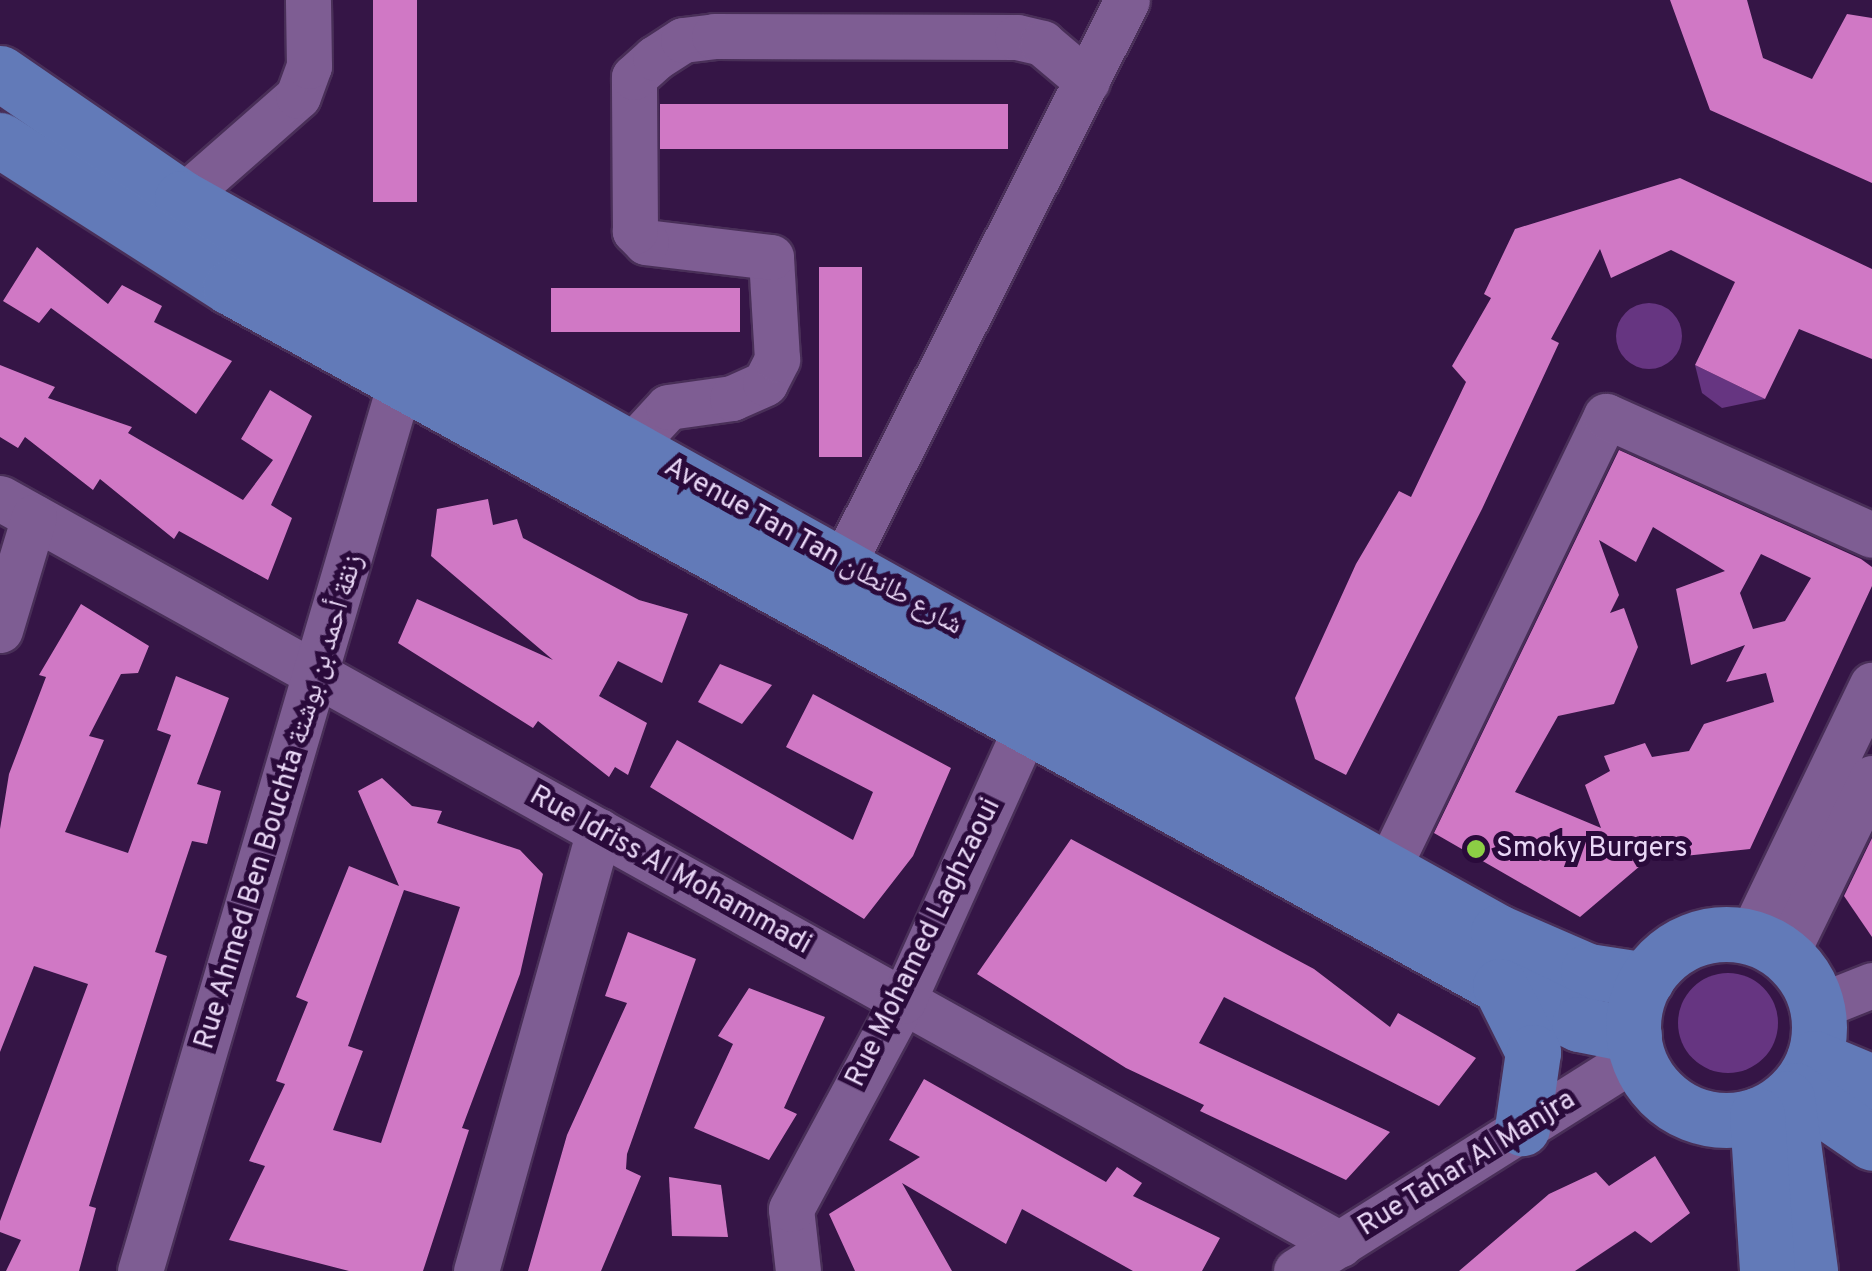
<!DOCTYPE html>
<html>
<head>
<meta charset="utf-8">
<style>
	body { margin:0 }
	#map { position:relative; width:1872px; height:1271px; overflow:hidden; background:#351546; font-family:Overpass,"Noto Naskh Arabic",sans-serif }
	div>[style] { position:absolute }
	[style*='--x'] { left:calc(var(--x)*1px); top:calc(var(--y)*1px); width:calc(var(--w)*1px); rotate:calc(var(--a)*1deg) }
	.green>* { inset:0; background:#663581 }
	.round { border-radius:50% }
	.building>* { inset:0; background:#d078c5; transform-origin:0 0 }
	.roads { filter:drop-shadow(2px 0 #492f58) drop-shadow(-2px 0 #492f58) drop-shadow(0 2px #492f58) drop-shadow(0 -2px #492f58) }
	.minor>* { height:45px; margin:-22.5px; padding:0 22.5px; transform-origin:22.5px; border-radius:22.5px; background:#7e5d93 }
	.major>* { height:55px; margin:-27.5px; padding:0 27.5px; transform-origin:27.5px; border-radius:27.5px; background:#627ab8 }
	.major>.ring { margin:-27.5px; padding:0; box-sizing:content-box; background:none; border:55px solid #627ab8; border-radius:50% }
	.dots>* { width:28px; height:28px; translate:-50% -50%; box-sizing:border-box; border:5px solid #2a0a3b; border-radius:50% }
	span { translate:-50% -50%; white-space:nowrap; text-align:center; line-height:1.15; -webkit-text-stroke:10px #2a0a3b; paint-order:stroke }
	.street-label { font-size:28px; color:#e9d7f6 }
	.poi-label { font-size:28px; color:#e9d7f6 }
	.left { translate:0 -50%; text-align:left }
</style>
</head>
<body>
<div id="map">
	<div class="green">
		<i class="round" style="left:1616px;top:303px;width:66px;height:66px"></i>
		<i style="clip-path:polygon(1695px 365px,1765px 399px,1722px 408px,1702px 393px)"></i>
		<i class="round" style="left:1678px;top:973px;width:100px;height:100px"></i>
	</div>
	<div class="building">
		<i style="left:373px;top:0;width:44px;height:202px"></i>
		<i style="clip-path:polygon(1670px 0,1747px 0,1763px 58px,1812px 79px,1847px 14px,1872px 18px,1872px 183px,1710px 110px)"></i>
		<i style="left:1008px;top:104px;width:45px;height:348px;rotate:90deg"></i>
		<i style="clip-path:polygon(1680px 178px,1872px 269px,1872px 359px,1799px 329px,1765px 399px,1695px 365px,1735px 282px,1671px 250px,1611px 278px,1600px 249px,1551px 339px,1559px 343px,1482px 509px,1346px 775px,1315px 759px,1295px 698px,1356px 564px,1399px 491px,1411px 497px,1466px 382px,1452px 366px,1491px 298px,1484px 294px,1515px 229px)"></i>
		<i style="clip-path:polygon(37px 247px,108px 304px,122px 285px,162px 306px,154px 322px,232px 361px,196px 414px,51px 308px,39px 323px,3px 301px)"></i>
		<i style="left:819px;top:267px;width:43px;height:190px"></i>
		<i style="left:551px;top:288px;width:189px;height:44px"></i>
		<i style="clip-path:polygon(0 365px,55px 387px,48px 398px,132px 427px,128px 433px,243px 500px,273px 460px,241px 439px,270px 390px,312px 416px,271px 505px,292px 518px,268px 580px,179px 531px,174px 539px,100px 479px,93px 490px,25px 437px,18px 448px,0 437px)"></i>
		<i style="clip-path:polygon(evenodd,1619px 450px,1861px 559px,1872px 567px,1872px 586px,1750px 849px,1647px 860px,1580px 917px,1434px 833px,1619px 450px,1653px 527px,1725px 571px,1676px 589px,1691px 665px,1745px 645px,1726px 682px,1766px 673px,1774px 702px,1704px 724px,1689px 751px,1652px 757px,1645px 743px,1604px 756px,1610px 771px,1585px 785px,1601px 828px,1515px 792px,1558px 716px,1614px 704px,1638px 647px,1624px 608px,1610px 613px,1619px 595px,1599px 540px,1636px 562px,1653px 527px,1619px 450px,1761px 554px,1811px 578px,1785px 621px,1753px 629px,1740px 593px,1761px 554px)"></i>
		<i style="clip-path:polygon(488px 499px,493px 525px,517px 519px,523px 538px,639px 600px,688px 614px,662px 683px,618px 661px,599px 696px,647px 723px,628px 775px,615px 767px,609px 777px,538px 721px,533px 728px,398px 643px,417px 599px,553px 660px,431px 556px,437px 509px)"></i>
		<i style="clip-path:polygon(81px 604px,149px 646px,138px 673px,121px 674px,89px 736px,104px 740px,65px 832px,128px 853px,171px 735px,157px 730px,176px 676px,229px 698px,197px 784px,221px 791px,207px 844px,192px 841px,155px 952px,167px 956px,89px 1206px,96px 1208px,79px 1271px,6px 1271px,21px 1240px,0 1232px,0 1221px,88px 984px,34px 966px,0 1052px,0 829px,9px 774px,46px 677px,39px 675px)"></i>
		<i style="clip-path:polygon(720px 664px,772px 685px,742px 724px,698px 702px)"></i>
		<i style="clip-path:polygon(813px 694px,951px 768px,913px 856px,864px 919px,650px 787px,677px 740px,853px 840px,873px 792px,786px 747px)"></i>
		<i style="clip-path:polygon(evenodd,382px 778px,412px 806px,442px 811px,437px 823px,520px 850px,543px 874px,520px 974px,462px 1128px,469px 1130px,423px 1271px,349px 1271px,229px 1240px,265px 1166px,249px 1161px,285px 1084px,276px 1081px,308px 1002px,296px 997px,349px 866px,399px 886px,358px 791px,382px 778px,404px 890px,460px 907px,381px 1143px,333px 1130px,363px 1051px,348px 1046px,404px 890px)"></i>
		<i style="clip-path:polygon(1872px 838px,1872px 937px,1844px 896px)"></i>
		<i style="clip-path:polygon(1071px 839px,1314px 969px,1390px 1027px,1398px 1013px,1476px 1058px,1439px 1106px,1224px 997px,1199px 1043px,1390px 1132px,1346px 1180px,1200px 1111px,1204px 1105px,1126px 1068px,977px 974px)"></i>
		<i style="clip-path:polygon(628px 932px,696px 959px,627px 1154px,626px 1169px,641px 1176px,601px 1271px,528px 1271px,567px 1135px,627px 1003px,605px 996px)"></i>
		<i style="clip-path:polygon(749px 988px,825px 1017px,784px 1108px,797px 1114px,769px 1160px,694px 1128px,733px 1044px,718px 1036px)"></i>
		<i style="clip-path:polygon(924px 1079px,1106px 1182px,1117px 1167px,1142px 1183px,1133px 1196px,1220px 1238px,1202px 1271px,1133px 1271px,1022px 1209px,1006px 1244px,902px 1183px,952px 1271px,855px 1271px,829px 1214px,920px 1157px,889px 1140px)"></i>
		<i style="clip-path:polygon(1655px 1156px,1690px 1213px,1651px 1243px,1635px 1231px,1575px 1271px,1459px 1271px,1549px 1194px,1596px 1172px,1609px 1186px)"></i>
		<i style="clip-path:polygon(669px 1177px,721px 1185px,728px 1237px,672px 1236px)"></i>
	</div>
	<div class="roads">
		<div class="minor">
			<i style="--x:182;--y:198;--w:154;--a:-41.3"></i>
			<i style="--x:298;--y:96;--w:32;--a:-70"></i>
			<i style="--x:309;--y:66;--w:66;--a:-90.9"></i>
			<i style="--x:631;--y:447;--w:54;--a:-47.2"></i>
			<i style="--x:668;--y:407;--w:65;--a:-8"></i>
			<i style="--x:732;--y:398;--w:36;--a:-24"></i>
			<i style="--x:765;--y:383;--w:27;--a:-63"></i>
			<i style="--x:777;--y:359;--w:102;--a:-93.4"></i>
			<i style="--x:771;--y:257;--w:126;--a:-173.2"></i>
			<i style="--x:646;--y:242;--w:16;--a:-135"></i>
			<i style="--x:635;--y:231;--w:154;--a:-90.4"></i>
			<i style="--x:634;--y:77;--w:28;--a:-42"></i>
			<i style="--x:655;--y:58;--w:33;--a:-33"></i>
			<i style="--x:683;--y:40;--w:31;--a:-7"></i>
			<i style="--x:714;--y:36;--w:303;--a:0.2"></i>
			<i style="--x:1017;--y:37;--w:26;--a:13"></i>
			<i style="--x:1042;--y:43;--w:59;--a:40.2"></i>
			<i style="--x:0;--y:498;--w:1534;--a:29.11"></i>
			<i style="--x:844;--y:562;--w:629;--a:-63.27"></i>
			<i style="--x:0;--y:630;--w:118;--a:-73.3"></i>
			<i style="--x:1387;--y:870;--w:504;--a:-64.25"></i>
			<i style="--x:1606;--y:416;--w:291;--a:24.1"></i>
			<i style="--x:1750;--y:938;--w:281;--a:-64.3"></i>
			<i style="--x:1785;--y:956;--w:198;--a:-64"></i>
			<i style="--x:1817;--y:1007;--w:59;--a:-21.8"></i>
			<i style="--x:140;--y:1271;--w:958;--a:-73.68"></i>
			<i style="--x:476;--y:1271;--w:457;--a:-74.4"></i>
			<i style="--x:798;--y:1271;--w:62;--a:-96.4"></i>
			<i style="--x:791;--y:1209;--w:236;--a:-61.7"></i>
			<i style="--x:903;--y:1001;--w:303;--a:-65.8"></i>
			<i style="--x:1296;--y:1271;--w:404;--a:-32.2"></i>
		</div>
		<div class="major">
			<i style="--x:0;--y:73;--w:221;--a:34.5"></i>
			<i style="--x:182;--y:198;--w:1507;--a:29.15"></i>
			<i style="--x:1498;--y:932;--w:98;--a:23.4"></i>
			<i style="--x:1588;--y:971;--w:59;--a:8.8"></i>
			<i style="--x:0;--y:140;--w:273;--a:32.6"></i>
			<i style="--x:230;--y:287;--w:1450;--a:28.83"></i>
			<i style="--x:1500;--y:986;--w:88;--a:25.7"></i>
			<i style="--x:1579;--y:1024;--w:56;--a:11.3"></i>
			<i class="ring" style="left:1633px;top:934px;width:131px;height:131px"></i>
			<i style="--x:1500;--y:986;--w:74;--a:63.4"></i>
			<i style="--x:1533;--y:1052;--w:77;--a:98.2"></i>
			<i style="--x:1814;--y:1058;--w:63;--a:22.5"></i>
			<i style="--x:1795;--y:1090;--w:93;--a:34.5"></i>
			<i style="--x:1787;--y:1098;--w:175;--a:82.4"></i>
			<i style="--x:1757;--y:1115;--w:156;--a:86.3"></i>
		</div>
	</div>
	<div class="dots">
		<i style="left:1476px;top:849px;background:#8cce45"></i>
	</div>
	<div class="street-label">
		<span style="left:813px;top:547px;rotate:29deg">Avenue Tan Tan شارع طانطان</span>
		<span style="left:280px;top:802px;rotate:-73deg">Rue Ahmed Ben Bouchta زنقة أحمد بن بوشتة</span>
		<span style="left:670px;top:871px;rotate:29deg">Rue Idriss Al Mohammadi</span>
		<span style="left:924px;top:943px;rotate:-64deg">Rue Mohamed Laghzaoui</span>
		<span style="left:1467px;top:1164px;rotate:-32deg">Rue Tahar Al Manjra</span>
	</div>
	<div class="poi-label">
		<span class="left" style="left:1496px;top:849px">Smoky Burgers</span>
	</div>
</div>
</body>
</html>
